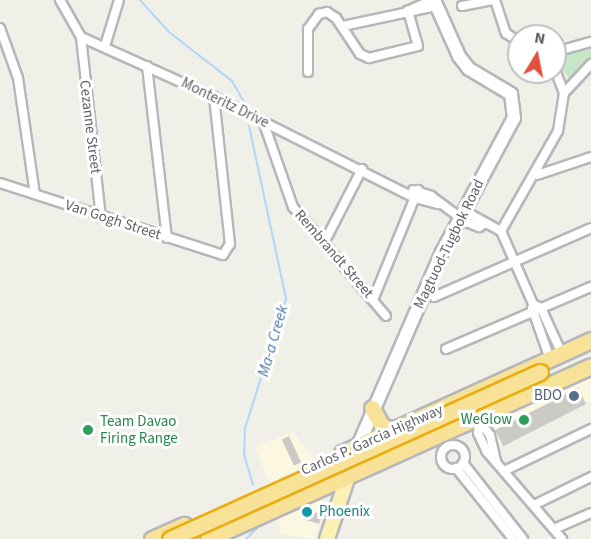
<!DOCTYPE html>
<html>
<head>
<meta charset="utf-8">
<style>
	body { margin:0 }
	#map { position:relative; width:591px; height:539px; overflow:hidden; background:#f0efe8; font-family:"Source Sans 3",sans-serif }
	div>[style] { position:absolute }
	[style*='--x'] { left:calc(var(--x)*1px); top:calc(var(--y)*1px); width:calc(var(--w)*1px); rotate:calc(var(--a)*1deg) }
	.commercial>* { inset:0; background:#fcf7e1 }
	.green>* { inset:0; background:#c6e6c7 }
	.stream>* { height:2px; margin:-1px; padding:0 1px; transform-origin:1px; border-radius:1px; background:#aed7fa }
	.building>* { inset:0; background:#cccac4; transform-origin:0 0 }
	.roads { filter:drop-shadow(2px 0 #b5b7bb) drop-shadow(-2px 0 #b5b7bb) drop-shadow(0 2px #b5b7bb) drop-shadow(0 -2px #b5b7bb) }
	.street>* { height:8px; margin:-4px; padding:0 4px; transform-origin:4px; border-radius:4px; background:#fff }
	.street>.ring { margin:-4px; padding:0; box-sizing:content-box; background:none; border:8px solid #fff; border-radius:50% }
	.secondary>* { height:12px; margin:-6px; padding:0 6px; transform-origin:6px; border-radius:6px; background:#fff }
	.primary>* { height:14px; margin:-7px; padding:0 7px; transform-origin:7px; border-radius:7px; background:#fbf1b3 }
	.highway>* { height:15px; margin:-7.5px; padding:0 7.5px; transform-origin:7.5px; border-radius:7.5px; background:#f7e298 }
	.bridges { filter:drop-shadow(2px 0 #ebac0e) drop-shadow(-2px 0 #ebac0e) drop-shadow(0 2px #ebac0e) drop-shadow(0 -2px #ebac0e) }
	.highway-bridge>* { height:15px; margin:-7.5px; padding:0 7.5px; transform-origin:7.5px; border-radius:7.5px; background:#f7e298 }
	.dots>* { width:16px; height:16px; translate:-50% -50%; box-sizing:border-box; border:3px solid #fff; border-radius:50% }
	span { translate:-50% -50%; white-space:nowrap; text-align:center; line-height:1.15; -webkit-text-stroke:6px #fff; paint-order:stroke }
	.street-label { font-size:15px; color:#5f6267 }
	.service-label { font-size:15px; color:#4e5e75 }
	.right { translate:-100% -50%; text-align:right }
	.leisure-label { font-size:15px; color:#27864d }
	.left { translate:0 -50%; text-align:left }
	.culture-label { font-size:15px; color:#0d838f }
	.water-label { font-size:16px; color:#4a78ad; font-style:italic }
	.north { position:absolute; left:507px; top:24px; width:60px; height:60px; box-sizing:border-box; background:#fff; border:2px solid #bfc0c2; border-radius:50%; rotate:10deg; font-size:16px; font-weight:700; line-height:24px; text-align:center; color:#5f6267 }
	.north::after { content:''; display:block; margin:auto; width:21px; height:27px; background:#e0503e; clip-path:polygon(50% 0,100% 100%,50% 72%,0 100%) }
</style>
</head>
<body>
<div id="map">
	<div class="commercial">
		<i style="clip-path:polygon(591px 370px,591px 401px,500px 445px,493px 430px,500px 410px)"></i>
		<i style="clip-path:polygon(293px 432px,316px 461px,269px 483px,255px 447px)"></i>
		<i style="clip-path:polygon(319px 494px,325px 506px,315px 539px,280px 534px,279px 511px)"></i>
	</div>
	<div class="green">
		<i style="clip-path:polygon(591px 45px,591px 60px,570px 80px,557px 61px,558px 55px)"></i>
	</div>
	<div class="stream">
		<i style="--x:140;--y:0;--w:43;--a:47.8"></i>
		<i style="--x:169;--y:32;--w:80;--a:37.9"></i>
		<i style="--x:232;--y:81;--w:28;--a:60"></i>
		<i style="--x:249;--y:126;--w:177;--a:77.9"></i>
		<i style="--x:286;--y:299;--w:135;--a:107.6"></i>
		<i style="--x:245;--y:428;--w:27;--a:92"></i>
		<i style="--x:244;--y:455;--w:31;--a:73"></i>
		<i style="--x:246;--y:539;--w:25;--a:-45"></i>
	</div>
	<div class="building">
		<i style="left:578px;top:388px;width:18px;height:93px;rotate:63deg"></i>
		<i style="left:289px;top:436px;width:29px;height:8px;rotate:65deg"></i>
		<i style="clip-path:polygon(308px 505px,310px 511px,322px 514px,319px 524px,303px 519px,298px 509px)"></i>
	</div>
	<div class="roads">
		<div class="street">
			<i style="--x:60;--y:0;--w:43;--a:60.4"></i>
			<i style="--x:81;--y:37;--w:146;--a:24.3"></i>
			<i style="--x:214;--y:97;--w:225;--a:26.7"></i>
			<i style="--x:415;--y:198;--w:24;--a:15"></i>
			<i style="--x:495;--y:0;--w:35;--a:72"></i>
			<i style="--x:506;--y:33;--w:16;--a:35"></i>
			<i style="--x:462;--y:6;--w:31;--a:-11"></i>
			<i style="--x:412;--y:9;--w:22;--a:-24"></i>
			<i style="--x:343;--y:26;--w:95;--a:-12.1"></i>
			<i style="--x:0;--y:28;--w:53;--a:70.2"></i>
			<i style="--x:18;--y:78;--w:117;--a:81.7"></i>
			<i style="--x:81;--y:37;--w:181;--a:83.7"></i>
			<i style="--x:105;--y:46;--w:48;--a:-73.1"></i>
			<i style="--x:555;--y:52;--w:37;--a:-16"></i>
			<i style="--x:147;--y:66;--w:173;--a:83.4"></i>
			<i style="--x:308;--y:72;--w:43;--a:-90"></i>
			<i style="--x:308;--y:29;--w:19;--a:-54"></i>
			<i style="--x:319;--y:14;--w:8;--a:-14"></i>
			<i style="--x:327;--y:12;--w:11;--a:34"></i>
			<i style="--x:336;--y:18;--w:43;--a:56.3"></i>
			<i style="--x:360;--y:54;--w:10;--a:24"></i>
			<i style="--x:369;--y:58;--w:50;--a:-13.8"></i>
			<i style="--x:418;--y:46;--w:37;--a:-106"></i>
			<i style="--x:564;--y:93;--w:40;--a:-47"></i>
			<i style="--x:263;--y:121;--w:91;--a:70.8"></i>
			<i style="--x:293;--y:207;--w:143;--a:49.5"></i>
			<i style="--x:537;--y:175;--w:57;--a:-18.4"></i>
			<i style="--x:0;--y:183;--w:234;--a:17.9"></i>
			<i style="--x:223;--y:255;--w:13;--a:-58"></i>
			<i style="--x:230;--y:244;--w:148;--a:-96.2"></i>
			<i style="--x:413;--y:190;--w:19;--a:18"></i>
			<i style="--x:431;--y:196;--w:44;--a:36.6"></i>
			<i style="--x:466;--y:222;--w:14;--a:21"></i>
			<i style="--x:479;--y:227;--w:6;--a:-31"></i>
			<i style="--x:465;--y:217;--w:6;--a:-31"></i>
			<i style="--x:470;--y:214;--w:35;--a:29"></i>
			<i style="--x:501;--y:231;--w:80;--a:66.3"></i>
			<i style="--x:533;--y:304;--w:9;--a:27"></i>
			<i style="--x:541;--y:308;--w:51;--a:65.5"></i>
			<i style="--x:501;--y:231;--w:115;--a:-60.3"></i>
			<i style="--x:558;--y:131;--w:38;--a:-81"></i>
			<i style="--x:564;--y:93;--w:26;--a:-111"></i>
			<i style="--x:325;--y:241;--w:81;--a:-62.8"></i>
			<i style="--x:434;--y:297;--w:171;--a:-23.7"></i>
			<i style="--x:373;--y:300;--w:119;--a:-67.8"></i>
			<i style="--x:532;--y:308;--w:54;--a:70.6"></i>
			<i style="--x:446;--y:349;--w:158;--a:-23.2"></i>
			<i style="--x:478;--y:420;--w:19;--a:51"></i>
			<i style="--x:490;--y:435;--w:28;--a:77"></i>
			<i style="--x:479;--y:422;--w:11;--a:95"></i>
			<i style="--x:478;--y:433;--w:21;--a:65"></i>
			<i style="--x:487;--y:452;--w:115;--a:49.2"></i>
			<i class="ring" style="left:441px;top:445px;width:16px;height:16px"></i>
			<i style="--x:463;--y:463;--w:97;--a:51.7"></i>
			<i style="--x:456;--y:468;--w:91;--a:51.2"></i>
			<i style="--x:504;--y:471;--w:97;--a:-25.8"></i>
			<i style="--x:534;--y:505;--w:64;--a:-26.2"></i>
			<i style="--x:554;--y:529;--w:40;--a:-23.4"></i>
		</div>
		<div class="secondary">
			<i style="--x:358;--y:446;--w:211;--a:-66.6"></i>
			<i style="--x:442;--y:252;--w:152;--a:-61.8"></i>
			<i style="--x:514;--y:118;--w:24;--a:-97"></i>
			<i style="--x:511;--y:94;--w:49;--a:-149.2"></i>
			<i style="--x:469;--y:69;--w:16;--a:-128"></i>
			<i style="--x:459;--y:56;--w:61;--a:-114.1"></i>
		</div>
		<div class="primary">
			<i style="--x:327;--y:539;--w:73;--a:-71.6"></i>
		</div>
		<div class="highway">
			<i style="--x:372;--y:408;--w:21;--a:61"></i>
			<i style="--x:382;--y:426;--w:12;--a:20"></i>
			<i style="--x:342;--y:453;--w:273;--a:-24.4"></i>
			<i style="--x:152;--y:539;--w:35;--a:-24"></i>
			<i style="--x:208;--y:539;--w:420;--a:-24.3"></i>
		</div>
	</div>
	<div class="bridges">
		<div class="highway-bridge">
			<i style="--x:170;--y:539;--w:406;--a:-24.3"></i>
		</div>
	</div>
	<div class="dots">
		<i style="left:574px;top:396px;background:#5c6f8a"></i>
		<i style="left:524px;top:420px;background:#2e9e5b"></i>
		<i style="left:88px;top:430px;background:#2e9e5b"></i>
		<i style="left:307px;top:512px;background:#0f9aa8"></i>
	</div>
	<div class="street-label">
		<span style="left:225px;top:103px;rotate:26deg">Monteritz Drive</span>
		<span style="left:90px;top:127px;rotate:83deg">Cezanne Street</span>
		<span style="left:113px;top:220px;rotate:18deg">Van Gogh Street</span>
		<span style="left:449px;top:244px;rotate:-64deg">Magtuod-Tugbok Road</span>
		<span style="left:334px;top:254px;rotate:49deg">Rembrandt Street</span>
		<span style="left:372px;top:440px;rotate:-24deg">Carlos P. Garcia Highway</span>
	</div>
	<div class="service-label">
		<span class="right" style="left:562px;top:396px">BDO</span>
	</div>
	<div class="leisure-label">
		<span class="right" style="left:512px;top:420px">WeGlow</span>
		<span class="left" style="left:100px;top:430px">Team Davao<br>Firing Range</span>
	</div>
	<div class="culture-label">
		<span class="left" style="left:319px;top:512px">Phoenix</span>
	</div>
	<div class="water-label">
		<span style="left:273px;top:341px;rotate:-74deg">Ma-a Creek</span>
	</div>
	<div class="north">N</div>
</div>
</body>
</html>
